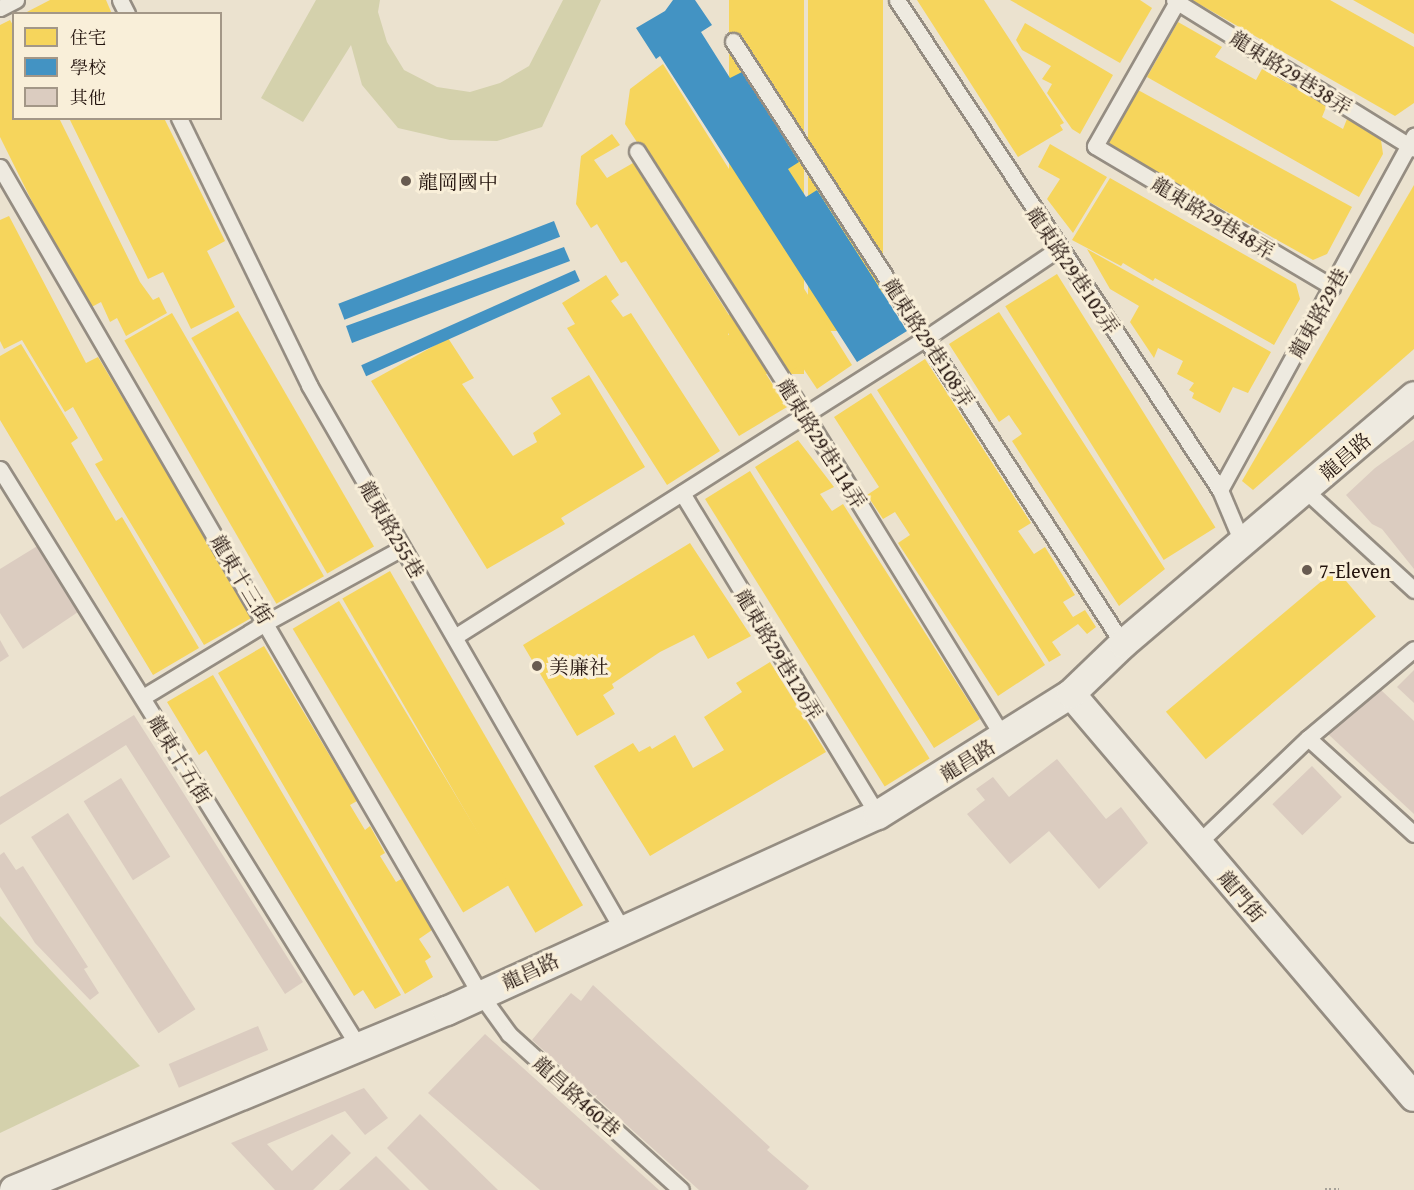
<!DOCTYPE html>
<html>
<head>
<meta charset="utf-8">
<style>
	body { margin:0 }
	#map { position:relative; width:1414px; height:1190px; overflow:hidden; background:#ebe2cf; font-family:"Gentium Book Plus","Noto Serif TC",serif }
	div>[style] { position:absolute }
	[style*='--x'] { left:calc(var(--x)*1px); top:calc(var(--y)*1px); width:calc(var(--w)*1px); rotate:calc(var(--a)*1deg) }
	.green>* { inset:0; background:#d4d1ac }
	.homes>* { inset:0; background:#f6d55c; transform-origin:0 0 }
	.schools>* { inset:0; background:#4393c3; transform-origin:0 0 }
	.building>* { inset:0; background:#dbccc0; transform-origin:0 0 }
	.path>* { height:4px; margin-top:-2px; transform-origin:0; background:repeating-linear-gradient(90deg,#a6a199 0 1.5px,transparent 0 4.5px) }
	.roads { filter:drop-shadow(2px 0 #958d82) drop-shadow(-2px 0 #958d82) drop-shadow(0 2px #958d82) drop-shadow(0 -2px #958d82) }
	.service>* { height:15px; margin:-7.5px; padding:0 7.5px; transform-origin:7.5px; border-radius:7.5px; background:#eeeae0 }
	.minor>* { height:28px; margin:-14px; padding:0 14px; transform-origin:14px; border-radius:14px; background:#eeeae0 }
	.dots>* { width:16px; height:16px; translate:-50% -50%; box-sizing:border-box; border:3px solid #f9efd9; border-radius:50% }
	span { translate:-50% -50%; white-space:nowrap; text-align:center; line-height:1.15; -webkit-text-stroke:6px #f9efd9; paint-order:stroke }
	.street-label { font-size:20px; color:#22120c }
	.poi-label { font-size:20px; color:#22120c }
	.left { translate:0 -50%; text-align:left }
	.legend { position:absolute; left:12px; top:12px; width:210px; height:108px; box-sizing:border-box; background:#f9efd9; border:2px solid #a39787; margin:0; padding:8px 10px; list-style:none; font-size:18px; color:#22120c }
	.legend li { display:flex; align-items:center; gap:12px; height:30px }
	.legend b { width:30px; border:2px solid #a39787 }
</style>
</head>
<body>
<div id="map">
	<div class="green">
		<i style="clip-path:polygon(316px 0,380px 0,378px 12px,387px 42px,404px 70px,437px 87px,470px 92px,500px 83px,529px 66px,563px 0,601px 0,542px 127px,497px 141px,450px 140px,398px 128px,362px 85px,351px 45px,303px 122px,261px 98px)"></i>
		<i style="clip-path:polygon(0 916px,140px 1066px,0 1133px)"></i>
	</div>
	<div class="homes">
		<i style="clip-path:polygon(50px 0,106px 0,112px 14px,23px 14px)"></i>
		<i style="left:729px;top:0;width:75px;height:374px"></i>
		<i style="left:808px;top:0;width:75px;height:331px"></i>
		<i style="clip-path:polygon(917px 0,984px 0,1064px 123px,1060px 125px,1063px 130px,1018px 157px)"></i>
		<i style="clip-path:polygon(1010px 0,1140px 0,1152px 8px,1120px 63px)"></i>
		<i style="clip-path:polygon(1192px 0,1330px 0,1414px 47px,1414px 103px,1395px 116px)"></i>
		<i style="clip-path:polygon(1353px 0,1414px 0,1414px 34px)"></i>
		<i style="clip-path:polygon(10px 20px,14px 27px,14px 118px,59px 118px,140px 282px,153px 300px,159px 297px,167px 313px,126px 336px,117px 318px,110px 322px,101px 302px,86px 310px,0 137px,0 25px)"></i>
		<i style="clip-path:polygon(1178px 22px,1222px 47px,1215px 57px,1256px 80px,1262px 69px,1327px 105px,1322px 117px,1343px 129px,1347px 119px,1381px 140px,1383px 154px,1359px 197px,1147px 77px)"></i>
		<i style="clip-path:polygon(1025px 23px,1113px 75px,1080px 134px,1072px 129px,1047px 93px,1052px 84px,1042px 79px,1051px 66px,1022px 50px,1016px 40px)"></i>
		<i style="clip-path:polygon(663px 64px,852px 365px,817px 389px,801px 365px,789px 372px,625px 124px,630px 89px)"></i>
		<i style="clip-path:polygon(1138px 90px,1352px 207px,1327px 254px,1313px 260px,1108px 145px)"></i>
		<i style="clip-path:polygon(69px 118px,164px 118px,225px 241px,207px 251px,235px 307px,191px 329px,163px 272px,148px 279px)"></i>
		<i style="clip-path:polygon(612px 134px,620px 145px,594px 160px,607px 178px,633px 163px,737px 328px,728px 334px,742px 354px,750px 349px,787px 407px,739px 436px,626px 261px,621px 263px,597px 224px,591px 228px,576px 204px,581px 156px)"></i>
		<i style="clip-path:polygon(1050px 144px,1107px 177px,1073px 233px,1047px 199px,1060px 179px,1038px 167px)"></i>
		<i style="clip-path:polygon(1110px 178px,1296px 284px,1300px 299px,1274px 345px,1155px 278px,1153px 281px,1123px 263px,1121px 266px,1072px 240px)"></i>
		<i style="clip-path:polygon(1414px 185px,1414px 349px,1253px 490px,1242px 481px)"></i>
		<i style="clip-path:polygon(9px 216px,86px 363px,98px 357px,253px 617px,204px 645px,95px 464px,103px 460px,73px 407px,65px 412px,22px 340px,4px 349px,0 341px,0 220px)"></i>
		<i style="clip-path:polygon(1087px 249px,1271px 352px,1248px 393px,1233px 387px,1220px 413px,1192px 398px,1194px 393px,1189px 390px,1194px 383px,1177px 374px,1183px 361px,1158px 348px,1154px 358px,1130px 322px,1139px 306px,1110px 289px)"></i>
		<i style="left:1057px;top:274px;width:299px;height:61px;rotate:58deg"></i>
		<i style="clip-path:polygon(606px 275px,619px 295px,611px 301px,623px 317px,631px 313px,720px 451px,667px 485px,567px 328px,575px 324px,562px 303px)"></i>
		<i style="left:238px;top:311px;width:272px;height:54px;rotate:60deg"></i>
		<i style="clip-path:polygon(999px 312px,1165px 569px,1119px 606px,1012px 441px,1022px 434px,1009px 415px,999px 422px,949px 344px)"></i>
		<i style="left:172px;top:313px;width:304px;height:55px;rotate:60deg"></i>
		<i style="clip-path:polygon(448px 338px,474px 378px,462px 384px,513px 456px,537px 442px,533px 433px,561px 414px,551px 398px,589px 375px,645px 467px,561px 518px,565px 524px,487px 569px,371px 381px)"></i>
		<i style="clip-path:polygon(21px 344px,78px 438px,71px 443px,116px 521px,122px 517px,199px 648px,153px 675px,0 420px,0 356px)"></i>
		<i style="clip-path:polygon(925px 359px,1031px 523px,1018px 531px,1034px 554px,1045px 547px,1075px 595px,1063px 602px,1073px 617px,1085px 610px,1096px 627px,1087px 634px,1078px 624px,1052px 642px,1061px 655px,1049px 662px,877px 390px)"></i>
		<i style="clip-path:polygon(871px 393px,1045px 665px,998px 696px,898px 543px,910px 535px,895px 512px,883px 519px,867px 495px,879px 487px,834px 417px)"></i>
		<i style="clip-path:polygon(798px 440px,834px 487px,820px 494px,832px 511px,843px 504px,980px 719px,934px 748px,755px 467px)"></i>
		<i style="left:750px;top:471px;width:339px;height:53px;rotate:58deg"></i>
		<i style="clip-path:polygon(690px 543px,751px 636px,708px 659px,694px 635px,660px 652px,612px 684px,614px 688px,603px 695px,615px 714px,577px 736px,523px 645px)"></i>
		<i style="left:1336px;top:569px;width:62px;height:222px;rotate:50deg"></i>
		<i style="left:390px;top:571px;width:386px;height:55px;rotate:60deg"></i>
		<i style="left:339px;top:601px;width:331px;height:54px;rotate:59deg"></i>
		<i style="clip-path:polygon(264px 646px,357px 801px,350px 805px,365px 830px,370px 826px,385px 853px,380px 856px,396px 882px,403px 878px,432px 930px,419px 939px,431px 957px,425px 961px,433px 977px,405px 994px,218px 673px)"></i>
		<i style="clip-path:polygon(770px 662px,826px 752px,650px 856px,594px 766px,633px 743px,639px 752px,650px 746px,652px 749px,675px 735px,693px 768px,724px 750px,704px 717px,742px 692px,736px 683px)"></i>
		<i style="clip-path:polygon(213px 675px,401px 995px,375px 1009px,363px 990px,354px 996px,206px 750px,199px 755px,167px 702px)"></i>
	</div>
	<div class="schools">
		<i style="clip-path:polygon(673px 0,695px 0,712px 25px,701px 32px,730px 78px,742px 72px,799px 162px,788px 169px,806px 197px,817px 190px,907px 331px,857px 362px,660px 56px,656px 59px,636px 28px,665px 11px)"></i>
		<i style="left:554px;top:221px;width:17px;height:231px;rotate:69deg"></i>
		<i style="clip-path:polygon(564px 247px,570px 261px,352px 343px,346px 326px)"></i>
		<i style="left:575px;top:270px;width:12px;height:234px;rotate:66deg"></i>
	</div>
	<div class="building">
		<i style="clip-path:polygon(1414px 440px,1414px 569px,1382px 529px,1372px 524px,1346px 495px,1375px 468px)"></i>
		<i style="clip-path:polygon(39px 545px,78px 612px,23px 649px,0 613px,0 569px)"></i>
		<i style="clip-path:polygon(0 640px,9px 656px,0 662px)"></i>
		<i style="clip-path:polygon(1414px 670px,1414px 703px,1397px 687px)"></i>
		<i style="clip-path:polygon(1381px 690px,1414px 721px,1414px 814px,1328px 734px)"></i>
		<i style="clip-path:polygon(134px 715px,303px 982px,285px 994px,126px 745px,0 825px,0 797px)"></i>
		<i style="clip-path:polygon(1057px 759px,1106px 819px,1121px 807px,1148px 843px,1099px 889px,1049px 831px,1010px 864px,967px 814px,985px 800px,976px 789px,993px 777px,1009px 797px)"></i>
		<i style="left:1312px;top:766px;width:43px;height:55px;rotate:46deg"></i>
		<i style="left:121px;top:778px;width:93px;height:44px;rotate:58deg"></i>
		<i style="left:68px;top:813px;width:234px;height:44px;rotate:57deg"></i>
		<i style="clip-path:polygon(4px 852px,16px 870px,23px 866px,88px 967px,84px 969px,99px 993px,90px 1000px,35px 943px,0 887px,0 855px)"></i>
		<i style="clip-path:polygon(593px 985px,770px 1147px,767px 1150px,809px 1186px,806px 1190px,699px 1190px,532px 1040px,571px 993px,581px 1001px)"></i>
		<i style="left:258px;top:1026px;width:26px;height:97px;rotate:67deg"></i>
		<i style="clip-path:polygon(485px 1034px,659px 1190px,540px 1190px,428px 1093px)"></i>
		<i style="clip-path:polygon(364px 1088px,388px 1118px,365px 1135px,345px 1111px,267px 1144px,292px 1171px,332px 1134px,351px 1153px,313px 1190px,275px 1190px,231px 1143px)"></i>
		<i style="clip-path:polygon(420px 1114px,498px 1190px,429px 1190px,387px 1148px)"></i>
		<i style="clip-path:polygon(376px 1156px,410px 1190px,339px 1190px)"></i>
	</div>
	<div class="path">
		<i style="--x:1325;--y:1190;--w:14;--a:0"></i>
	</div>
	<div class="roads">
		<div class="service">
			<i style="--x:120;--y:0;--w:16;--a:63"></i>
			<i style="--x:897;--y:0;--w:587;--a:56.61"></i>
			<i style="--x:1220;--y:490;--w:56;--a:67.1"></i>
			<i style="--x:1174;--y:0;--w:282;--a:31.8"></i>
			<i style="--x:1178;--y:0;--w:168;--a:119.6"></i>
			<i style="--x:1095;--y:146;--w:276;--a:30.7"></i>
			<i style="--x:0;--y:8;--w:18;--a:-27"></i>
			<i style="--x:733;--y:41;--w:718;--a:57.11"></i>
			<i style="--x:179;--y:118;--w:297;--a:64"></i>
			<i style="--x:309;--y:385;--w:628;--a:60.09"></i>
			<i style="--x:637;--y:151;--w:313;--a:57.5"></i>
			<i style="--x:805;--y:415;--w:379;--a:58.4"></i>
			<i style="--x:0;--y:167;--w:956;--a:59.87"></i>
			<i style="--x:480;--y:994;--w:49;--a:54.1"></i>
			<i style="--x:509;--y:1034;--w:232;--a:42.2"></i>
			<i style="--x:0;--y:469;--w:683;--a:58.17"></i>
			<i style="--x:1220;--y:490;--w:404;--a:-61.3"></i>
			<i style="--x:1305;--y:490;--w:148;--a:42.5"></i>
			<i style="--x:682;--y:493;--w:377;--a:58.7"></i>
			<i style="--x:456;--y:636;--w:557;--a:-32.38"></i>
			<i style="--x:926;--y:338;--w:159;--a:-34"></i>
			<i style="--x:143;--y:697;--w:145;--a:-31.2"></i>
			<i style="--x:267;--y:622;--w:154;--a:-28.7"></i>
			<i style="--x:1308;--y:738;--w:143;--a:42.2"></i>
			<i style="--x:1197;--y:844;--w:153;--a:-43.7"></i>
			<i style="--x:1308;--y:738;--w:138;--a:-40"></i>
		</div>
		<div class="minor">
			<i style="--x:1071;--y:694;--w:529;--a:49.6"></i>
			<i style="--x:14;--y:1190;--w:469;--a:-22.5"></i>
			<i style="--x:447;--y:1011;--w:473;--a:-24.5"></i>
			<i style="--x:878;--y:815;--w:228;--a:-32.1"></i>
			<i style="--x:1071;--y:694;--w:72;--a:-43.9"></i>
			<i style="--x:1123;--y:644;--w:382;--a:-40.4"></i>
		</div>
	</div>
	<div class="dots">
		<i style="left:406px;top:181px;background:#685b50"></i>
		<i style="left:1307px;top:570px;background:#685b50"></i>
		<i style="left:537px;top:666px;background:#685b50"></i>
	</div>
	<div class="street-label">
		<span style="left:1291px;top:72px;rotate:32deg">龍東路29巷38弄</span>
		<span style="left:1213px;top:217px;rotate:31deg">龍東路29巷48弄</span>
		<span style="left:1073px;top:270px;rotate:56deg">龍東路29巷102弄</span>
		<span style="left:1318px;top:313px;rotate:-61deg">龍東路29巷</span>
		<span style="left:929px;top:342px;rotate:57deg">龍東路29巷108弄</span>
		<span style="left:822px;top:443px;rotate:58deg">龍東路29巷114弄</span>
		<span style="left:1345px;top:456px;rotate:-41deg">龍昌路</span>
		<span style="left:392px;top:529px;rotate:60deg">龍東路255巷</span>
		<span style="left:242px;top:579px;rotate:59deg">龍東十三街</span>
		<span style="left:779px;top:654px;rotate:59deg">龍東路29巷120弄</span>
		<span style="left:180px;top:759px;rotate:58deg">龍東十五街</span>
		<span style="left:967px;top:760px;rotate:-32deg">龍昌路</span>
		<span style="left:1242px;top:896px;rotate:50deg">龍門街</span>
		<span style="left:530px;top:971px;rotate:-25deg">龍昌路</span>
		<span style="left:577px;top:1096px;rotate:42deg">龍昌路460巷</span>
	</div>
	<div class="poi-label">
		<span class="left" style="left:418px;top:181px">龍岡國中</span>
		<span class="left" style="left:1319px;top:570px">7-Eleven</span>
		<span class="left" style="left:549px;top:666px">美廉社</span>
	</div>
	<ul class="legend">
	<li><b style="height:16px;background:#f6d55c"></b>住宅</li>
	<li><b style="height:16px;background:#4393c3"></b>學校</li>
	<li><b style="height:16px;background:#dbccc0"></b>其他</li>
	</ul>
</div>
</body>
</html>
